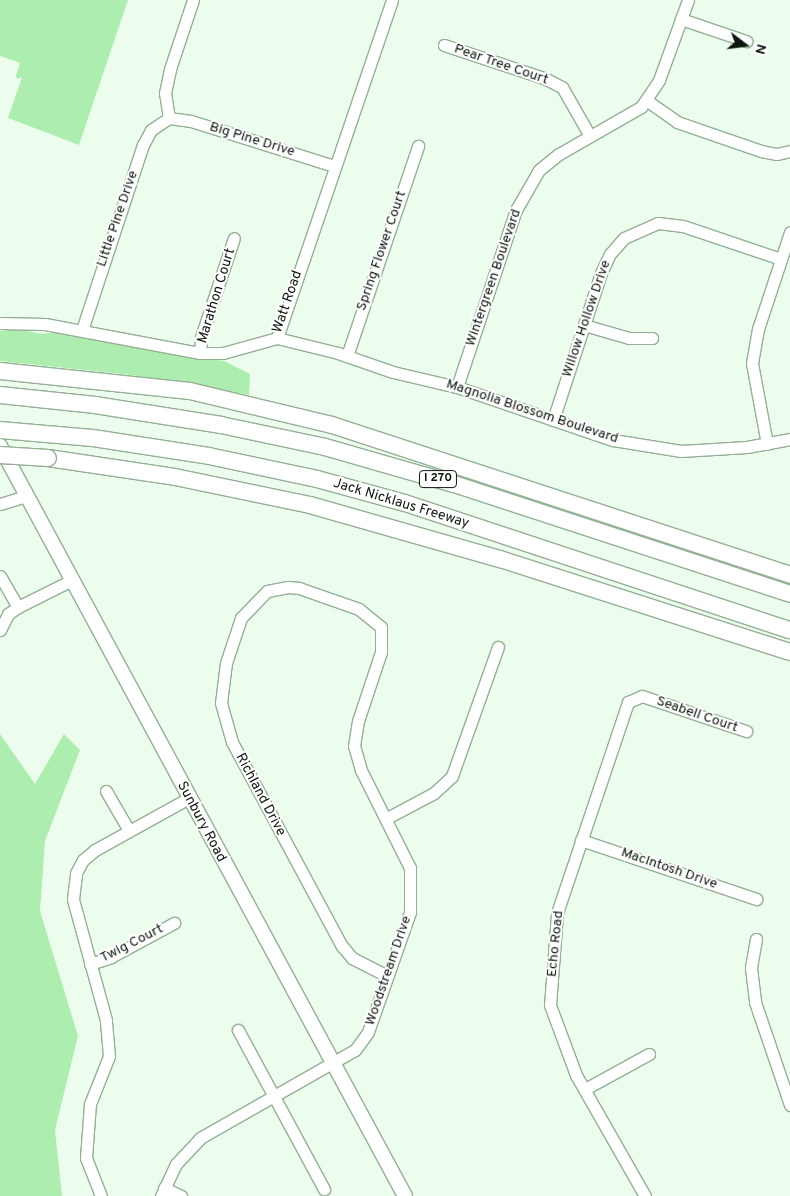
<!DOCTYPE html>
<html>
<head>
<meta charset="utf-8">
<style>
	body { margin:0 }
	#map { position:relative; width:790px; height:1196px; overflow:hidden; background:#ecfded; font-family:Overpass,sans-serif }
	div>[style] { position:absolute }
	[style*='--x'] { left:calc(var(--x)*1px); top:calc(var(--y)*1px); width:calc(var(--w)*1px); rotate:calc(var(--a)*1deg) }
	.green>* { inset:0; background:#adeeb0 }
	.roads { filter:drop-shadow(1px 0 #94af95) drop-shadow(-1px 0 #94af95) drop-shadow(0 1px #94af95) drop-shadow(0 -1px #94af95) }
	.minor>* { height:11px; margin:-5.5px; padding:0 5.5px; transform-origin:5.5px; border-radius:5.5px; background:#fff }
	.major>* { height:14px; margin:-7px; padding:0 7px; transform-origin:7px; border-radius:7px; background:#fff }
	.highway>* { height:16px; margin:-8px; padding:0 8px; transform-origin:8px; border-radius:8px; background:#fff }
	.bridges { filter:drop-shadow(1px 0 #94af95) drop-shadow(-1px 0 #94af95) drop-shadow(0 1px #94af95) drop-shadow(0 -1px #94af95) }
	.highway-bridge>* { height:16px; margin:-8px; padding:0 8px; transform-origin:8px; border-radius:8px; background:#fff }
	span { translate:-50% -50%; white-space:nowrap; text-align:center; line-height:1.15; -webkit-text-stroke:4px #fff; paint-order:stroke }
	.shield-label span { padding:1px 4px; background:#fff; border:1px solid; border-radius:4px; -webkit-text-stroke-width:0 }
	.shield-label { font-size:12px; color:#0d170d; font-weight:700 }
	.street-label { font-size:14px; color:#0d170d }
	.north { position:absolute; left:720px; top:20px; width:50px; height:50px; -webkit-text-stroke:4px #fff; paint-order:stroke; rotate:105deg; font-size:14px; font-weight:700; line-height:20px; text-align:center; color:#0d170d }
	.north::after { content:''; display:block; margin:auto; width:18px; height:22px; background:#0d170d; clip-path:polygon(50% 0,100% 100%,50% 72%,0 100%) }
</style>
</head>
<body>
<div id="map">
	<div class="green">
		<i style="clip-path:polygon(0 0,128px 0,79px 145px,8px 118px,22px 77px,17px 79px,16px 75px,20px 63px,0 56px)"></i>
		<i style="clip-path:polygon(18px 329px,41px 334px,57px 332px,224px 361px,250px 374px,249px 395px,131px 375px,0 361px,0 331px)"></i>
		<i style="clip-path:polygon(0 734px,35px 784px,64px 734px,80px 750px,45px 841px,40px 911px,78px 1036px,55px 1130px,62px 1196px,0 1196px)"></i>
	</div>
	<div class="roads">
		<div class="minor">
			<i style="--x:681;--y:19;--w:69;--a:18.7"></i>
			<i style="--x:444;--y:45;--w:105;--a:18.3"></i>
			<i style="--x:544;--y:78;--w:20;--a:27"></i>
			<i style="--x:562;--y:87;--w:56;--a:60.3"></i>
			<i style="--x:646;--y:100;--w:38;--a:35"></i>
			<i style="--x:677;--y:122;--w:89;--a:19"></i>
			<i style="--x:761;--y:151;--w:16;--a:11"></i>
			<i style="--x:777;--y:154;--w:13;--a:-13"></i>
			<i style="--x:169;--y:118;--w:22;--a:8"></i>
			<i style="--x:191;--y:121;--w:150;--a:17.5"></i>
			<i style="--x:169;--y:118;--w:25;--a:-99"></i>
			<i style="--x:165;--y:93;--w:25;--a:-78"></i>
			<i style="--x:170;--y:69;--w:73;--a:-71.6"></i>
			<i style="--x:0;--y:323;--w:45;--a:1.3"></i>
			<i style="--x:45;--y:324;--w:158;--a:10.6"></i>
			<i style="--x:200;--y:353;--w:23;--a:0"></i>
			<i style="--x:223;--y:353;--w:56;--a:-15.5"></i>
			<i style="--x:277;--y:338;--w:63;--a:13.8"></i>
			<i style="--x:338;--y:353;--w:58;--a:19.1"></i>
			<i style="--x:393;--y:372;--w:66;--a:13.2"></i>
			<i style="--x:457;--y:387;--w:165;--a:18.8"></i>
			<i style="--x:613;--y:440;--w:69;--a:9.2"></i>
			<i style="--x:681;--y:451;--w:66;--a:-3.5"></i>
			<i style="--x:747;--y:447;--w:44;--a:-10.5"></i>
			<i style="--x:584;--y:325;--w:47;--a:16.1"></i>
			<i style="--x:629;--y:338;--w:23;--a:0"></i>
			<i style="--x:82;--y:330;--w:195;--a:-71.8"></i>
			<i style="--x:143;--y:145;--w:17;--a:-62"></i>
			<i style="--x:151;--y:130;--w:22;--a:-34"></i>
			<i style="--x:277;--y:338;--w:357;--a:-71.2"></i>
			<i style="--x:200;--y:353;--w:16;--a:-86"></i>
			<i style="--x:201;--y:337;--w:104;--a:-71.6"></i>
			<i style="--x:347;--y:356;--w:222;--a:-71.3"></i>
			<i style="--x:457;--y:387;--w:187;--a:-71.6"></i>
			<i style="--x:516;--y:210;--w:46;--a:-60.1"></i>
			<i style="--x:539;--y:170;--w:26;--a:-39"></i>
			<i style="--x:559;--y:154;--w:95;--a:-29.8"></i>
			<i style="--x:641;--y:107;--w:32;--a:-56"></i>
			<i style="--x:659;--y:80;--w:85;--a:-70.1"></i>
			<i style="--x:553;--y:420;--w:155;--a:-71.9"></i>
			<i style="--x:601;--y:273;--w:21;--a:-65"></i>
			<i style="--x:610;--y:254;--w:21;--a:-49"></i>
			<i style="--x:624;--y:238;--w:37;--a:-24"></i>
			<i style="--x:658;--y:223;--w:25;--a:7"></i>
			<i style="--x:683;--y:226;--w:103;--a:18.6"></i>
			<i style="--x:767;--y:444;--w:82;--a:-100.5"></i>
			<i style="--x:752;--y:363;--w:35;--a:-80"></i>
			<i style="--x:758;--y:329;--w:102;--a:-71.7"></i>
			<i style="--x:0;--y:504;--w:28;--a:-17"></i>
			<i style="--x:0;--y:576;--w:36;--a:60"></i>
			<i style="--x:0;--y:630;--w:18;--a:-63"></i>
			<i style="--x:8;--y:614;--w:12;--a:-35"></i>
			<i style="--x:18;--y:607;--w:60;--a:-26.6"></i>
			<i style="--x:106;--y:791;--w:44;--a:59.9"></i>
			<i style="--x:387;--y:818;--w:53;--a:-28"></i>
			<i style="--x:434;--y:793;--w:25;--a:-43"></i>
			<i style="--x:452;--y:776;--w:137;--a:-70.4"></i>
			<i style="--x:581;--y:840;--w:185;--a:18.6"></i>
			<i style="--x:756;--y:939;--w:29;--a:100"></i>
			<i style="--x:751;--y:968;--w:34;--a:83"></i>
			<i style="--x:755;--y:1002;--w:109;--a:71.2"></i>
			<i style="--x:90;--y:964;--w:22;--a:-18"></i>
			<i style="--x:111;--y:957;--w:72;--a:-28.4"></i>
			<i style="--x:238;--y:1030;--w:181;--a:61.6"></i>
			<i style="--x:585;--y:1089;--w:73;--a:-28.7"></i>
			<i style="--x:164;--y:1188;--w:19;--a:25"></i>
			<i style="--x:101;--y:1196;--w:41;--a:-111.5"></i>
			<i style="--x:86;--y:1158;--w:54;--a:-85.8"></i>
			<i style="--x:90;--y:1104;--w:52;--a:-68.4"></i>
			<i style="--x:109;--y:1056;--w:36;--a:-95"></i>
			<i style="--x:106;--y:1020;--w:125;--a:-105.3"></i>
			<i style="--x:73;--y:899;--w:26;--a:-83"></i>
			<i style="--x:76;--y:873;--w:15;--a:-62"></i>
			<i style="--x:83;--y:860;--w:16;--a:-40"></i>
			<i style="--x:95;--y:850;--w:107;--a:-29"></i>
			<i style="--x:161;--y:1196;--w:35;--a:-65"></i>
			<i style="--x:176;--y:1164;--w:35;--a:-47"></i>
			<i style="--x:200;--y:1138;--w:178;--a:-29.6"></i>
			<i style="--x:355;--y:1050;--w:22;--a:-54"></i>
			<i style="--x:368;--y:1032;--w:127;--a:-70.7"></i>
			<i style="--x:410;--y:912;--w:44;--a:-90"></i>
			<i style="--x:410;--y:868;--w:110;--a:-116.6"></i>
			<i style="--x:361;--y:770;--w:25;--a:-106"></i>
			<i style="--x:354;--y:746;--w:25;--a:-81"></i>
			<i style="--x:358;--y:721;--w:73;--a:-71.6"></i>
			<i style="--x:381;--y:652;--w:25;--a:-90"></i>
			<i style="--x:381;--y:627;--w:28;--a:-141"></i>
			<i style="--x:359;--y:609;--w:64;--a:-160.7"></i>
			<i style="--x:299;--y:588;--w:11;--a:-175"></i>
			<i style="--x:288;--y:587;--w:21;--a:169"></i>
			<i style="--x:267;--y:591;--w:37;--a:134"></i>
			<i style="--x:241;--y:618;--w:47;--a:108.4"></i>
			<i style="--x:226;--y:663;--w:40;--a:97.1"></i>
			<i style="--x:221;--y:703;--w:41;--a:74.2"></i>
			<i style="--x:232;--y:742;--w:232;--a:61.7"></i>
			<i style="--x:342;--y:946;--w:16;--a:50"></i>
			<i style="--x:352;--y:958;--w:38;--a:27"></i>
			<i style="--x:645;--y:1196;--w:139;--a:-119.7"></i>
			<i style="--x:576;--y:1075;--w:75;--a:-110.4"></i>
			<i style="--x:550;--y:1005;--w:92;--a:-85.6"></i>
			<i style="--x:557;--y:913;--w:223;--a:-71.4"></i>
			<i style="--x:628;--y:702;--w:15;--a:-23"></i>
			<i style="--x:642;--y:696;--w:110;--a:18.6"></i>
		</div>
		<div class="major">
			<i style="--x:0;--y:446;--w:852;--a:61.63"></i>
		</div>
		<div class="highway">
			<i style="--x:0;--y:371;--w:191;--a:6"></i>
			<i style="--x:190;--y:391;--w:146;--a:13.5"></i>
			<i style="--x:332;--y:425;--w:482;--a:18.1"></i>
			<i style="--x:0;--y:395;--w:96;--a:6"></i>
			<i style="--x:95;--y:405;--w:128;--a:9"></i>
			<i style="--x:221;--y:425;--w:106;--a:11.9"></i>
			<i style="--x:325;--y:447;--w:134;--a:16"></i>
			<i style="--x:454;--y:484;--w:354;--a:18.1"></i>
			<i style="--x:0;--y:430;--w:93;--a:4.9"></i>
			<i style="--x:93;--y:438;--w:117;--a:8.8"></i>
			<i style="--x:209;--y:456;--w:110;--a:12"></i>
			<i style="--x:317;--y:479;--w:91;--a:15.3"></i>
			<i style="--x:405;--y:503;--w:405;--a:18.3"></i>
			<i style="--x:48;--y:458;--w:128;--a:8.5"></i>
			<i style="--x:175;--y:477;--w:138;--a:11.7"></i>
			<i style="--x:310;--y:505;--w:198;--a:15.9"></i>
			<i style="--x:500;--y:559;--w:305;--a:17.8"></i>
		</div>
	</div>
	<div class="bridges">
		<div class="highway-bridge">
			<i style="--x:0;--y:455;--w:48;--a:3.6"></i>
		</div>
	</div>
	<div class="shield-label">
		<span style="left:438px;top:479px">I 270</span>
	</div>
	<div class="street-label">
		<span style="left:501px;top:65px;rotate:19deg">Pear Tree Court</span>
		<span style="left:252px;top:140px;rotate:17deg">Big Pine Drive</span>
		<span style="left:118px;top:219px;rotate:-71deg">Little Pine Drive</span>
		<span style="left:382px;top:251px;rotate:-71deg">Spring Flower Court</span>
		<span style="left:494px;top:278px;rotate:-71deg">Wintergreen Boulevard</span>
		<span style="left:217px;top:296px;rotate:-73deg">Marathon Court</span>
		<span style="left:288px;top:302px;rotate:-71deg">Watt Road</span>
		<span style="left:587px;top:319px;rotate:-71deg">Willow Hollow Drive</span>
		<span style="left:532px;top:412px;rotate:18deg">Magnolia Blossom Boulevard</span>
		<span style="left:401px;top:504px;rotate:17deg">Jack Nicklaus Freeway</span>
		<span style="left:697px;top:715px;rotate:19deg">Seabell Court</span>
		<span style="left:260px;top:795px;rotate:62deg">Richland Drive</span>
		<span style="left:201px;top:822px;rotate:62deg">Sunbury Road</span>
		<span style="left:669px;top:869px;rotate:19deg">MacIntosh Drive</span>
		<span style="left:132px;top:944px;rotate:-27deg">Twig Court</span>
		<span style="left:556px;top:944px;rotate:-84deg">Echo Road</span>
		<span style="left:389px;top:971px;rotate:-71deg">Woodstream Drive</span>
	</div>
	<div class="north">N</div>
</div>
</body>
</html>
